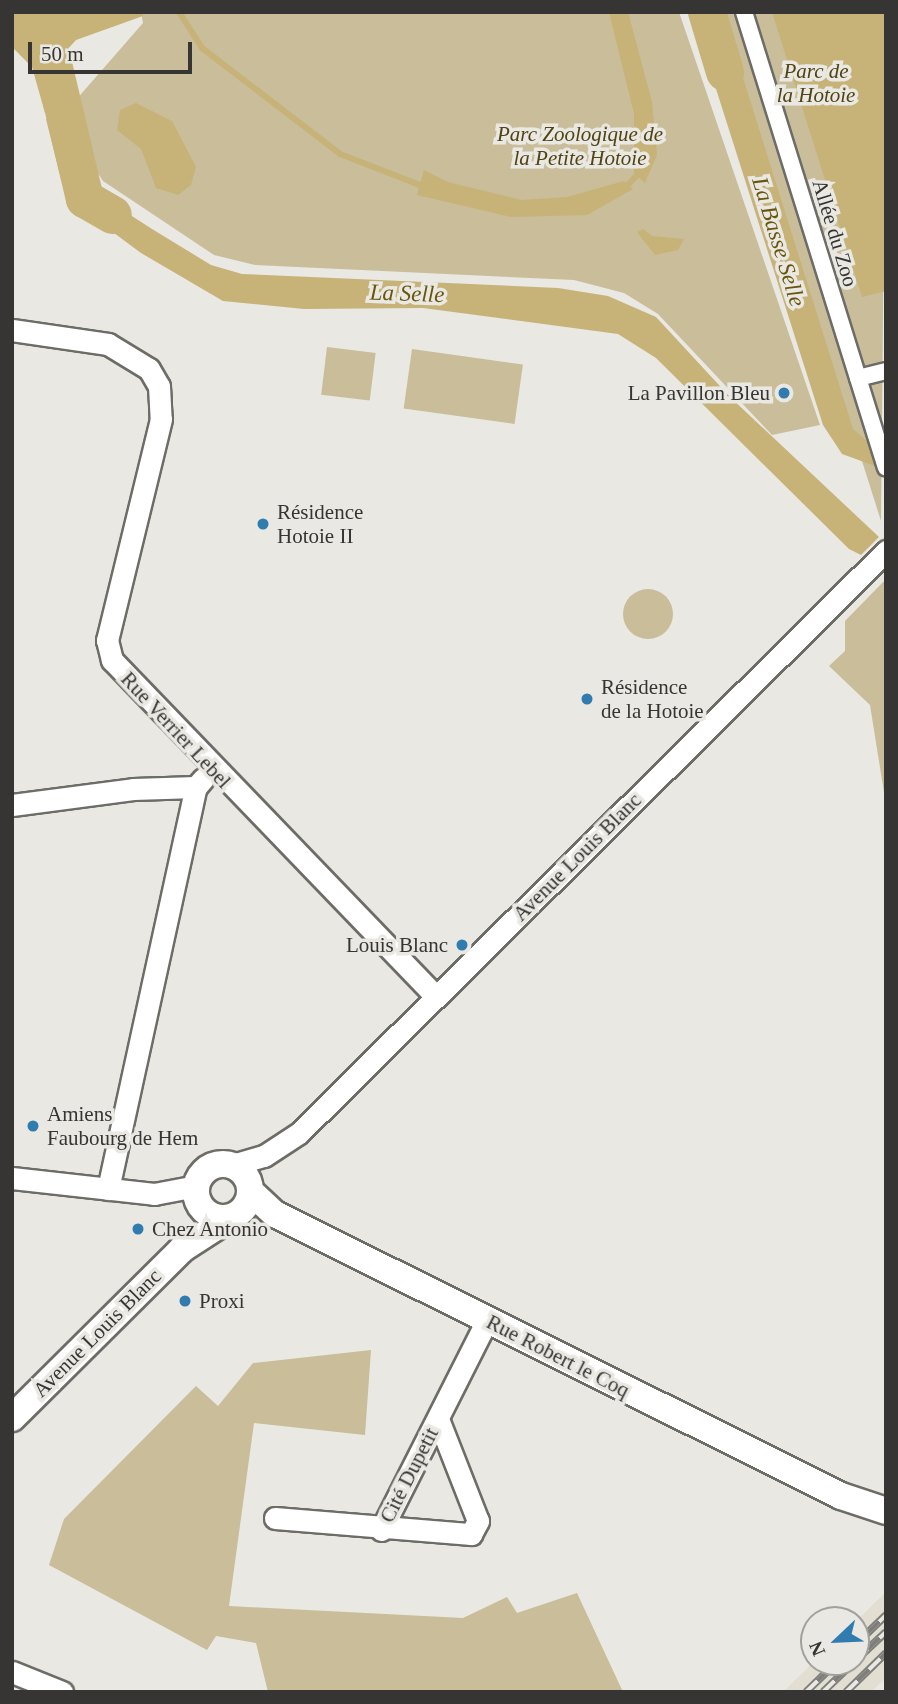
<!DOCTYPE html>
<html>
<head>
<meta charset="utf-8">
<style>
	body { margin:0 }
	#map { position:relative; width:898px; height:1704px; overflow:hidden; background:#e9e8e2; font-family:"Times New Roman",serif }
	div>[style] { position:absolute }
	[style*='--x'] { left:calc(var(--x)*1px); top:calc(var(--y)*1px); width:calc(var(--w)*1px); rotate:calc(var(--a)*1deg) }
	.built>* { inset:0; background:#e2ded1 }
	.green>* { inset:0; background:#c9bd9a; transform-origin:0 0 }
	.round { border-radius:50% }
	.water>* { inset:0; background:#c7b378 }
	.stream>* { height:6px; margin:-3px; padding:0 3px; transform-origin:3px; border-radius:3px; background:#c7b378 }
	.river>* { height:38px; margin:-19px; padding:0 19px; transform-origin:19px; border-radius:19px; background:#c7b378 }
	.roads { filter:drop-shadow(2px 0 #6d6c67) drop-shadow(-2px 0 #6d6c67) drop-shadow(0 2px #6d6c67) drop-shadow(0 -2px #6d6c67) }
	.pedestrian>* { height:16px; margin:-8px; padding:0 8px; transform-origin:8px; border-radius:8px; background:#fff }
	.minor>* { height:21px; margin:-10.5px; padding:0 10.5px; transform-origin:10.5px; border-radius:10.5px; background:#fff }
	.tertiary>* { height:26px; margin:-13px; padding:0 13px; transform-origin:13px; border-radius:13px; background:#fff }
	.tertiary>.ring { margin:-13px; padding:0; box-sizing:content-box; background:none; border:26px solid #fff; border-radius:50% }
	.rail>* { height:8px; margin-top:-4px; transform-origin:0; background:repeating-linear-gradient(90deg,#e9e8e2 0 16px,#7f7e7a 0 32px); box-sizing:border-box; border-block:2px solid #7f7e7a }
	.dots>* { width:19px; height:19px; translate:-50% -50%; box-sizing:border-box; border:4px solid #e9e8e2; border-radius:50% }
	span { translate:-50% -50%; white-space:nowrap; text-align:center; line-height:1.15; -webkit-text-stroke:7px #e9e8e2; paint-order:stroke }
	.park-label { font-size:21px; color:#524314; font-style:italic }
	.street-label { font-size:21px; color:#363533 }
	.poi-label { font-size:21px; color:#363533 }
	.right { translate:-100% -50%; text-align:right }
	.left { translate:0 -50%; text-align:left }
	.water-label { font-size:23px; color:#69550b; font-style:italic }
	.frame { position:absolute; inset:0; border:14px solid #363533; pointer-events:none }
	.north { position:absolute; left:800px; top:1606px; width:70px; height:70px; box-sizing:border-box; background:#e9e8e2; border:2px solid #a1a09c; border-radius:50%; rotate:247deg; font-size:19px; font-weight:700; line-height:28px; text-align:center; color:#363533 }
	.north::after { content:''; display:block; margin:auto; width:24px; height:32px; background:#307caf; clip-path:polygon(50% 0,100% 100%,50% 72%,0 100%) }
	.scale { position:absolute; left:28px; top:42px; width:164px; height:32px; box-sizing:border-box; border:4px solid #363533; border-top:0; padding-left:9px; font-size:21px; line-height:24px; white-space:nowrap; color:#363533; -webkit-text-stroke:5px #e9e8e2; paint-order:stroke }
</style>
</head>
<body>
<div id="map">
	<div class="built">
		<i style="clip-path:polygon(886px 1592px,886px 1678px,871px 1692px,783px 1692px,814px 1662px,856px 1662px,856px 1621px)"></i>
	</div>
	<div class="green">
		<i style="clip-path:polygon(141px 12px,679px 12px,820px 425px,772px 435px,658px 314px,624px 293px,574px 280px,255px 265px,214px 255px,103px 181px,85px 153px,75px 101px,143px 23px)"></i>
		<i style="clip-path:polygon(720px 12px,886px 12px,881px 521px)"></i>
		<i style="left:327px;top:347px;width:49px;height:48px;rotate:7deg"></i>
		<i style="left:412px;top:349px;width:112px;height:60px;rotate:8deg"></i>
		<i style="clip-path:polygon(886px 579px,886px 805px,870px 705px,829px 666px,845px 651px,845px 621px)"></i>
		<i class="round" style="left:623px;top:589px;width:50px;height:50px"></i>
		<i style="clip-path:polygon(371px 1350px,365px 1435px,254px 1423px,229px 1606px,463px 1618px,507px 1597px,517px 1613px,577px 1593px,623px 1692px,268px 1692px,256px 1643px,216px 1636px,207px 1650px,49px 1565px,64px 1519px,196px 1386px,218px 1406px,253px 1363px)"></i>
	</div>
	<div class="water">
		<i style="clip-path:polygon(12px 12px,142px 12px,143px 16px,76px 40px,65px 52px,73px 110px,45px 113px,32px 67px,12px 47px)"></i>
		<i style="clip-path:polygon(609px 12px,628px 12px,652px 102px,657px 155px,645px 183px,634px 173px,634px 114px)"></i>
		<i style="clip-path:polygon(772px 12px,886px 12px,886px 291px,862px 297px)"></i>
		<i style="clip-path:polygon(724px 17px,853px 429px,867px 441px,878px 467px,842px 454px,823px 425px,696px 26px)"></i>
		<i style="clip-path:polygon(136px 103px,172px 121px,196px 167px,191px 185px,178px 195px,156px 188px,141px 149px,117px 130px,120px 110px)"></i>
		<i style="clip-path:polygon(74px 116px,84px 168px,61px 179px,46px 119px)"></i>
		<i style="clip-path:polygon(424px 170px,448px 182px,521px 200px,567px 197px,624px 181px,633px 189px,587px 215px,511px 217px,417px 195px)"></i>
		<i style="clip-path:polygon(88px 176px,107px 200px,152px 229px,211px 265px,242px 274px,558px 288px,608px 296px,656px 317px,730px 397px,879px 537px,861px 555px,849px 549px,656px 358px,618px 334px,423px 308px,304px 309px,223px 301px,141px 253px,75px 204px,64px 187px)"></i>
		<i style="clip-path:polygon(643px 229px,652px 236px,684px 239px,678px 250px,655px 255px,637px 232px)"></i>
	</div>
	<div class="stream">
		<i style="--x:179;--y:12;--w:43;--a:57.4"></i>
		<i style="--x:202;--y:48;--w:174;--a:37.5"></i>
		<i style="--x:340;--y:154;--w:91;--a:21.2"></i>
		<i style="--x:624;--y:189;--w:25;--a:-47"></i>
	</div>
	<div class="river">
		<i style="--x:707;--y:12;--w:63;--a:73.3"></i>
		<i style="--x:12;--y:27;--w:33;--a:5"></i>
		<i style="--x:45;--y:30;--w:174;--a:76.7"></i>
		<i style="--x:85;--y:199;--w:32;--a:30"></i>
	</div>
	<div class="roads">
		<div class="pedestrian">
			<i style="--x:744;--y:12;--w:477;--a:72.7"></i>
			<i style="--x:858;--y:378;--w:29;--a:-14"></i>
		</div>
		<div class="minor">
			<i style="--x:12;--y:330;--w:97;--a:8.3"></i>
			<i style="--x:108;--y:344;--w:48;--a:31.4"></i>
			<i style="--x:149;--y:369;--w:20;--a:60"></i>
			<i style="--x:159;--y:386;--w:33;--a:87"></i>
			<i style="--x:161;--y:419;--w:228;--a:103.7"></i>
			<i style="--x:107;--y:640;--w:21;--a:76"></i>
			<i style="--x:112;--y:660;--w:467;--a:46.1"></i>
			<i style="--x:12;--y:805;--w:122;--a:-7.5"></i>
			<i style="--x:133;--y:789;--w:63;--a:-1.8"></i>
			<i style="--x:196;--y:787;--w:11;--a:-49"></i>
			<i style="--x:232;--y:1165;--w:33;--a:-16"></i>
			<i style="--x:264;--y:1156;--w:42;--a:-33.3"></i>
			<i style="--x:299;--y:1133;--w:827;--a:-44.75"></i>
			<i style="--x:12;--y:1178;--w:143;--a:6.4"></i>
			<i style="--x:154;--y:1194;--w:43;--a:-10.8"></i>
			<i style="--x:108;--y:1189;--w:412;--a:-77.7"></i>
			<i style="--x:275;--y:1518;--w:197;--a:4.7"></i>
			<i style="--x:471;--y:1534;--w:15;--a:-62"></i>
			<i style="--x:478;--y:1521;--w:110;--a:-111.4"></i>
			<i style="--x:381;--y:1530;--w:235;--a:-63.2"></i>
			<i style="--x:12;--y:1672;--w:54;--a:21.8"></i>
		</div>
		<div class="tertiary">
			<i class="ring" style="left:196px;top:1164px;width:28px;height:28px"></i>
			<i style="--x:251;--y:1192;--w:33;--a:43"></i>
			<i style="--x:275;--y:1214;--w:632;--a:26.48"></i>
			<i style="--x:841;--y:1496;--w:47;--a:18.4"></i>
			<i style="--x:12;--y:1418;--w:240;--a:-44.8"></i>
			<i style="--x:182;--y:1249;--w:57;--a:-32.9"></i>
		</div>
	</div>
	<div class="rail">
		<i style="--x:856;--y:1644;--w:42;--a:-44"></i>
		<i style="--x:856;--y:1660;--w:41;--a:-43"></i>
		<i style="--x:806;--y:1692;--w:43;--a:-44.1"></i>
		<i style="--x:823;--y:1692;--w:43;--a:-44.1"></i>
		<i style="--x:846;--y:1692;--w:56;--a:-44.3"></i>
	</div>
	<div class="dots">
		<i style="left:784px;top:393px;background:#307caf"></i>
		<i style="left:263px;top:524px;background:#307caf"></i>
		<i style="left:587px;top:699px;background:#307caf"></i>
		<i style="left:462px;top:945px;background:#307caf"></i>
		<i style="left:33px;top:1126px;background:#307caf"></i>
		<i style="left:138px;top:1229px;background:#307caf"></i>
		<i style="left:185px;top:1301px;background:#307caf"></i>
	</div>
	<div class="park-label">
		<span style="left:816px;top:83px">Parc de<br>la Hotoie</span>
		<span style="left:580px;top:146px">Parc Zoologique de<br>la Petite Hotoie</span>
	</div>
	<div class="street-label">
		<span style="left:835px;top:233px;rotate:73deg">Allée du Zoo</span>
		<span style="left:176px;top:730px;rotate:47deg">Rue Verrier Lebel</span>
		<span style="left:577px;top:857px;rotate:-45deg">Avenue Louis Blanc</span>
		<span style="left:97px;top:1333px;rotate:-45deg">Avenue Louis Blanc</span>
		<span style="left:558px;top:1356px;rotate:27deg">Rue Robert le Coq</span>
		<span style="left:409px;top:1475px;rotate:-63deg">Cité Dupetit</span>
	</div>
	<div class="poi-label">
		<span class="right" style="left:770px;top:393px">La Pavillon Bleu</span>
		<span class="left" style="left:277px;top:524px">Résidence<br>Hotoie II</span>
		<span class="left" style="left:601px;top:699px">Résidence<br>de la Hotoie</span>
		<span class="right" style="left:448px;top:945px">Louis Blanc</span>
		<span class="left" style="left:47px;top:1126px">Amiens<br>Faubourg de Hem</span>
		<span class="left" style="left:152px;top:1229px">Chez Antonio</span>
		<span class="left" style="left:199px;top:1301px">Proxi</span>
	</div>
	<div class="water-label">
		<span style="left:778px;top:242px;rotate:73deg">La Basse Selle</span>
		<span style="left:407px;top:294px;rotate:2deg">La Selle</span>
	</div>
	<div class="frame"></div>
	<div class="north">N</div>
	<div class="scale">50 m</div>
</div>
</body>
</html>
